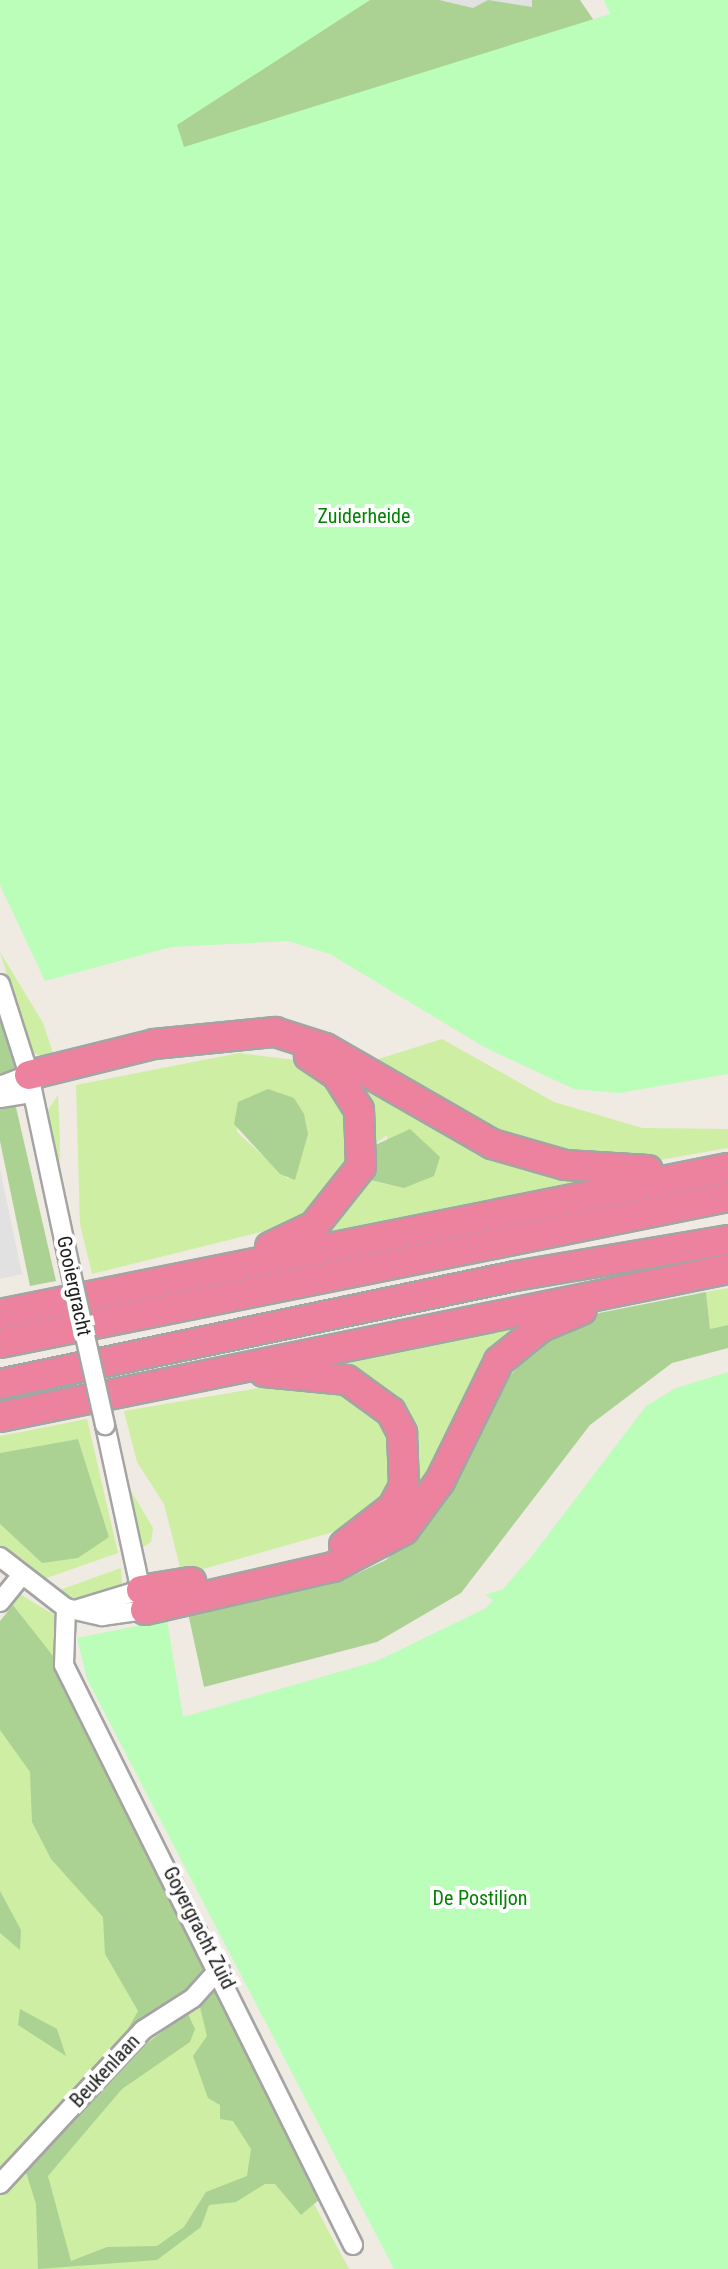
<!DOCTYPE html>
<html>
<head>
<meta charset="utf-8">
<style>
	body { margin:0 }
	#map { position:relative; width:728px; height:2269px; overflow:hidden; background:#efeae2; font-family:"Roboto Condensed",sans-serif }
	div>[style] { position:absolute }
	[style*='--x'] { left:calc(var(--x)*1px); top:calc(var(--y)*1px); width:calc(var(--w)*1px); rotate:calc(var(--a)*1deg) }
	.grass>* { inset:0; background:#ceeea3 }
	.forest>* { inset:0; background:#abd293 }
	.park>* { inset:0; background:#bafeba }
	.parking>* { inset:0; background:#e1e1e1 }
	.roads { filter:drop-shadow(2px 0 #a4a4a4) drop-shadow(-2px 0 #a4a4a4) drop-shadow(0 2px #a4a4a4) drop-shadow(0 -2px #a4a4a4) }
	.minor>* { height:18px; margin:-9px; padding:0 9px; transform-origin:9px; border-radius:9px; background:#fff }
	.highway>* { height:28px; margin:-14px; padding:0 14px; transform-origin:14px; border-radius:14px; background:#ed829f }
	.bridges { filter:drop-shadow(2px 0 #a4a4a4) drop-shadow(-2px 0 #a4a4a4) drop-shadow(0 2px #a4a4a4) drop-shadow(0 -2px #a4a4a4) }
	.minor-bridge>* { height:18px; margin:-9px; padding:0 9px; transform-origin:9px; border-radius:9px; background:#fff }
	span { translate:-50% -50%; white-space:nowrap; text-align:center; line-height:1.15; -webkit-text-stroke:8px #fff; paint-order:stroke }
	.park-label { font-size:20px; color:#028303 }
	.street-label { font-size:20px; color:#1d1d1d }
</style>
</head>
<body>
<div id="map">
	<div class="grass">
		<i style="clip-path:polygon(0 952px,43px 1023px,56px 1062px,31px 1052px)"></i>
		<i style="clip-path:polygon(442px 1039px,554px 1102px,642px 1128px,728px 1129px,728px 1148px,643px 1163px,545px 1150px,476px 1123px,366px 1063px)"></i>
		<i style="clip-path:polygon(evenodd,239px 1053px,295px 1060px,344px 1097px,351px 1163px,317px 1209px,281px 1227px,92px 1274px,80px 1224px,76px 1085px,239px 1053px,238px 1102px,308px 1134px,288px 1179px,237px 1132px,238px 1102px)"></i>
		<i style="clip-path:polygon(334px 1065px,435px 1121px,619px 1176px,303px 1237px,362px 1178px,390px 1185px,387px 1135px,371px 1147px)"></i>
		<i style="clip-path:polygon(58px 1095px,60px 1142px,59px 1189px,43px 1118px)"></i>
		<i style="clip-path:polygon(728px 1288px,728px 1325px,710px 1329px,706px 1292px)"></i>
		<i style="clip-path:polygon(532px 1323px,411px 1514px,414px 1435px,324px 1363px)"></i>
		<i style="clip-path:polygon(277px 1385px,349px 1393px,387px 1423px,395px 1487px,340px 1530px,182px 1575px,164px 1504px,137px 1462px,124px 1411px)"></i>
		<i style="clip-path:polygon(87px 1419px,118px 1553px,38px 1581px,0 1546px,0 1524px,42px 1563px,109px 1537px,78px 1439px,0 1453px,0 1436px)"></i>
		<i style="clip-path:polygon(124px 1479px,153px 1528px,151px 1542px,139px 1550px)"></i>
		<i style="clip-path:polygon(121px 1568px,122px 1587px,84px 1601px,54px 1592px)"></i>
		<i style="clip-path:polygon(15px 1591px,59px 1618px,57px 1661px,13px 1605px)"></i>
		<i style="clip-path:polygon(0 1705px,77px 1765px,349px 2269px,0 2269px)"></i>
	</div>
	<div class="forest">
		<i style="clip-path:polygon(348px 0,580px 0,601px 31px,0 227px)"></i>
		<i style="clip-path:polygon(0 1007px,15px 1069px,0 1074px)"></i>
		<i style="clip-path:polygon(268px 1089px,294px 1098px,304px 1114px,308px 1134px,295px 1180px,280px 1174px,234px 1124px,238px 1102px)"></i>
		<i style="clip-path:polygon(15px 1103px,56px 1281px,30px 1286px,0 1141px,0 1106px)"></i>
		<i style="clip-path:polygon(410px 1129px,440px 1157px,434px 1176px,404px 1188px,362px 1178px,371px 1147px)"></i>
		<i style="clip-path:polygon(706px 1292px,710px 1329px,728px 1325px,728px 1348px,672px 1363px,590px 1425px,461px 1593px,377px 1642px,204px 1687px,188px 1613px,354px 1575px,386px 1560px,448px 1495px,509px 1377px,536px 1345px,599px 1313px)"></i>
		<i style="clip-path:polygon(78px 1439px,109px 1537px,78px 1558px,42px 1563px,0 1524px,0 1453px)"></i>
		<i style="clip-path:polygon(13px 1605px,57px 1661px,212px 1973px,120px 2043px,138px 2011px,105px 1954px,103px 1917px,51px 1859px,32px 1822px,30px 1772px,0 1730px,0 1621px)"></i>
		<i style="clip-path:polygon(0 1891px,21px 1930px,20px 1950px,0 1933px)"></i>
		<i style="clip-path:polygon(220px 1988px,326px 2194px,301px 2215px,275px 2184px,265px 2184px,236px 2202px,209px 2205px,201px 2227px,157px 2260px,38px 2269px,36px 2204px,25px 2169px,125px 2061px,187px 2012px,195px 2029px,190px 2042px,122px 2089px,48px 2176px,71px 2261px,107px 2247px,157px 2246px,184px 2227px,206px 2192px,247px 2176px,251px 2149px,233px 2121px,220px 2119px,220px 2105px,208px 2098px,193px 2056px,207px 2036px,199px 2003px)"></i>
		<i style="clip-path:polygon(20px 2009px,57px 2029px,66px 2056px,18px 2025px)"></i>
	</div>
	<div class="park">
		<i style="clip-path:polygon(0 0,370px 0,177px 125px,184px 147px,610px 14px,604px 0,728px 0,728px 1074px,619px 1093px,574px 1089px,484px 1047px,330px 954px,288px 941px,171px 947px,45px 981px,0 885px)"></i>
		<i style="clip-path:polygon(728px 1372px,728px 2269px,394px 2269px,87px 1679px,77px 1638px,167px 1620px,183px 1717px,377px 1661px,486px 1608px,493px 1600px,485px 1595px,503px 1589px,532px 1556px,646px 1406px,676px 1388px)"></i>
	</div>
	<div class="parking">
		<i style="clip-path:polygon(439px 0,532px 0,532px 7px,488px 0,473px 8px)"></i>
		<i style="clip-path:polygon(0 1169px,22px 1274px,0 1279px)"></i>
	</div>
	<div class="roads">
		<div class="minor">
			<i style="--x:0;--y:984;--w:96;--a:72.3"></i>
			<i style="--x:29;--y:1075;--w:202;--a:78"></i>
			<i style="--x:0;--y:1086;--w:31;--a:-21"></i>
			<i style="--x:0;--y:1098;--w:33;--a:-9"></i>
			<i style="--x:0;--y:1557;--w:83;--a:37.7"></i>
			<i style="--x:66;--y:1608;--w:37;--a:13"></i>
			<i style="--x:102;--y:1616;--w:43;--a:-7.9"></i>
			<i style="--x:145;--y:1610;--w:189;--a:-102.2"></i>
			<i style="--x:0;--y:1602;--w:32;--a:-51"></i>
			<i style="--x:66;--y:1608;--w:57;--a:92"></i>
			<i style="--x:64;--y:1665;--w:648;--a:63.51"></i>
			<i style="--x:78;--y:1609;--w:66;--a:-16.8"></i>
			<i style="--x:0;--y:2184;--w:210;--a:-47.1"></i>
			<i style="--x:143;--y:2030;--w:59;--a:-32.6"></i>
			<i style="--x:193;--y:1998;--w:40;--a:-48"></i>
		</div>
		<div class="highway">
			<i style="--x:29;--y:1075;--w:129;--a:-13.9"></i>
			<i style="--x:154;--y:1044;--w:122;--a:-5.7"></i>
			<i style="--x:275;--y:1032;--w:52;--a:17.7"></i>
			<i style="--x:325;--y:1048;--w:193;--a:29.9"></i>
			<i style="--x:492;--y:1144;--w:76;--a:16"></i>
			<i style="--x:565;--y:1165;--w:83;--a:3.4"></i>
			<i style="--x:270;--y:1247;--w:49;--a:-25.5"></i>
			<i style="--x:314;--y:1226;--w:75;--a:-51.5"></i>
			<i style="--x:361;--y:1167;--w:57;--a:-92"></i>
			<i style="--x:359;--y:1110;--w:41;--a:-122.2"></i>
			<i style="--x:337;--y:1075;--w:34;--a:-146"></i>
			<i style="--x:0;--y:1314;--w:742;--a:-11.34"></i>
			<i style="--x:0;--y:1343;--w:742;--a:-11.34"></i>
			<i style="--x:264;--y:1372;--w:83;--a:5.5"></i>
			<i style="--x:347;--y:1380;--w:54;--a:36"></i>
			<i style="--x:391;--y:1412;--w:24;--a:62"></i>
			<i style="--x:402;--y:1433;--w:53;--a:87.8"></i>
			<i style="--x:404;--y:1486;--w:24;--a:118"></i>
			<i style="--x:393;--y:1507;--w:62;--a:142.2"></i>
			<i style="--x:0;--y:1384;--w:526;--a:-11.84"></i>
			<i style="--x:515;--y:1276;--w:216;--a:-9.6"></i>
			<i style="--x:0;--y:1417;--w:743;--a:-11.49"></i>
			<i style="--x:141;--y:1590;--w:51;--a:-9.1"></i>
			<i style="--x:145;--y:1610;--w:193;--a:-12.9"></i>
			<i style="--x:333;--y:1567;--w:80;--a:-27.5"></i>
			<i style="--x:404;--y:1530;--w:61;--a:-53.7"></i>
			<i style="--x:440;--y:1481;--w:134;--a:-63.8"></i>
			<i style="--x:499;--y:1361;--w:54;--a:-39"></i>
			<i style="--x:541;--y:1327;--w:44;--a:-22.5"></i>
		</div>
	</div>
	<div class="bridges">
		<div class="minor-bridge">
			<i style="--x:71;--y:1273;--w:156;--a:77.4"></i>
		</div>
	</div>
	<div class="park-label">
		<span style="left:364px;top:516px">Zuiderheide</span>
		<span style="left:480px;top:1898px">De Postiljon</span>
	</div>
	<div class="street-label">
		<span style="left:74px;top:1286px;rotate:78deg">Gooiergracht</span>
		<span style="left:199px;top:1928px;rotate:63deg">Goyergracht Zuid</span>
		<span style="left:105px;top:2071px;rotate:-47deg">Beukenlaan</span>
	</div>
</div>
</body>
</html>
